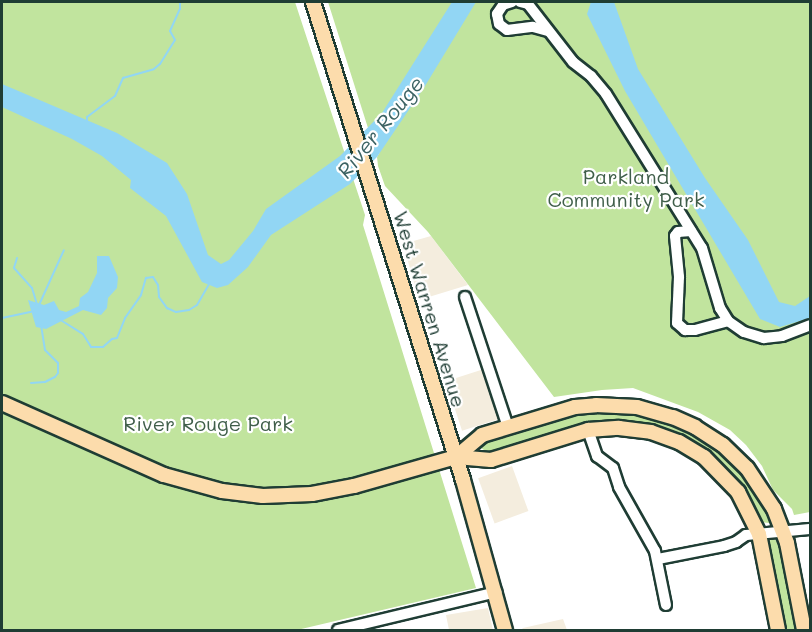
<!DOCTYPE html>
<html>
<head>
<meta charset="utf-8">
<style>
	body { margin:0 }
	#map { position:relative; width:812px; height:632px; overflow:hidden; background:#fff; font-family:Mali,sans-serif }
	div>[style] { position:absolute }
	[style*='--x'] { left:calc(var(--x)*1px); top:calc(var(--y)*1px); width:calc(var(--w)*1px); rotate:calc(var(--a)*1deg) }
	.built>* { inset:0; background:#f4edde; transform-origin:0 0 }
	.green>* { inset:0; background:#c1e49e }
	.water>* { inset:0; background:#92d6f4 }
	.stream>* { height:2px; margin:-1px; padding:0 1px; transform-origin:1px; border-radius:1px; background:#92d6f4 }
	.roads { filter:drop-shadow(2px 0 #1f3d34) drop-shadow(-2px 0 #1f3d34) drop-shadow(0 2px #1f3d34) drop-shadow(0 -2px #1f3d34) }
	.minor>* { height:10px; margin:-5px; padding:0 5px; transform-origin:5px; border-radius:5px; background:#fff }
	.major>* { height:14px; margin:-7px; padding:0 7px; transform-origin:7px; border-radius:7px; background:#fcdcac }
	span { translate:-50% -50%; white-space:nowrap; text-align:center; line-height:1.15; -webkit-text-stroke:4.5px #fff; paint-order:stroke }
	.park-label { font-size:20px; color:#3f5e49 }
	.street-label { font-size:20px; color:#1f3d34 }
	.water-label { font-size:21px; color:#3c6364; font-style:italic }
	.frame { position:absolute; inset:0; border:3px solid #1f3d34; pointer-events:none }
</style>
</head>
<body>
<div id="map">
	<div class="built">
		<i style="clip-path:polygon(431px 236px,468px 285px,419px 300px,403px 244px)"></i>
		<i style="left:484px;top:369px;width:52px;height:40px;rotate:72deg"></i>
		<i style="left:512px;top:466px;width:48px;height:36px;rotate:70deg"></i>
		<i style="clip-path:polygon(488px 608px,493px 630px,449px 630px,446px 615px)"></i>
		<i style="clip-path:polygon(563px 619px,567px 630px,521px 630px,523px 628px)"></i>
	</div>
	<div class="green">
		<i style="clip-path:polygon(2px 2px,295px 2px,365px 215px,363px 225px,476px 588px,297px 630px,2px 630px)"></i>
		<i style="clip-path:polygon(328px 2px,810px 2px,810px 512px,794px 515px,792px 509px,773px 490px,762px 466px,746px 445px,730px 430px,698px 412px,633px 388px,602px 390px,554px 397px,428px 232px,385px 186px,378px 166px,377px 157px,380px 152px,371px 125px,368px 128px)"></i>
		<i style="clip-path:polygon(591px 411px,630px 412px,662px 419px,686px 429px,715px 448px,740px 470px,770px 516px,769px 523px,760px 522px,741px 485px,712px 456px,686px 438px,656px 426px,626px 420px,599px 421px,569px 427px,487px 452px,481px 448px,483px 441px,564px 415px)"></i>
		<i style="clip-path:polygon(773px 538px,779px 543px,796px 630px,784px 630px,767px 543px)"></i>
	</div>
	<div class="water">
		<i style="clip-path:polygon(452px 2px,476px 2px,425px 86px,377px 157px,350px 184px,271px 235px,248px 267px,228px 285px,217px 288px,202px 282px,166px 216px,130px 188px,131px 180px,102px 156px,72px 139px,2px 107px,2px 84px,117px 133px,167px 163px,187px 194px,208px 255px,221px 264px,229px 260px,253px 231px,266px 209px,340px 156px,382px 113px)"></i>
		<i style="clip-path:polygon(591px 2px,614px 2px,638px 69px,705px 178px,748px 240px,779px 302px,795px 306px,810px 296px,810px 318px,780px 327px,760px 319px,625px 91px,587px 14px)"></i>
		<i style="clip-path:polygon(97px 256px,109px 256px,118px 277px,117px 288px,108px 298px,107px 308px,101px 315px,83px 310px,46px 329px,36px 327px,28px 300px,44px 305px,54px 301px,59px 310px,66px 312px,79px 306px,80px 298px,88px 292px,97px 273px)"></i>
	</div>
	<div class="stream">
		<i style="--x:87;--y:121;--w:4;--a:-90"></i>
		<i style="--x:87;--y:117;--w:35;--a:-37"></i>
		<i style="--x:115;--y:96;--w:20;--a:-66"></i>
		<i style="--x:123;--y:78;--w:32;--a:-16"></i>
		<i style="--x:154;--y:69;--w:8;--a:-40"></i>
		<i style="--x:160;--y:64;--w:28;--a:-58"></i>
		<i style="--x:175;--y:40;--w:10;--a:-119"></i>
		<i style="--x:170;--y:31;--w:24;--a:-66"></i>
		<i style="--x:180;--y:9;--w:7;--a:-90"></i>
		<i style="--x:17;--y:258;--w:10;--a:107"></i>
		<i style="--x:14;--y:268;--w:27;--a:48"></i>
		<i style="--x:32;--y:288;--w:17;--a:73"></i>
		<i style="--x:39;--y:305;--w:60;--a:-65.6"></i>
		<i style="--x:2;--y:318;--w:30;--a:-12"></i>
		<i style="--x:59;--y:319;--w:28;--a:32"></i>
		<i style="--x:83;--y:334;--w:15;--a:58"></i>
		<i style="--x:91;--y:347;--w:12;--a:0"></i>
		<i style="--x:103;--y:347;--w:12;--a:-42"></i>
		<i style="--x:112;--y:339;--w:5;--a:-11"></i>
		<i style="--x:117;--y:338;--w:22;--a:-68"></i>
		<i style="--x:125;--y:318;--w:28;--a:-55"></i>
		<i style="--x:141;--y:295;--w:18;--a:-74"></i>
		<i style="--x:146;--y:278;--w:7;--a:-8"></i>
		<i style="--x:153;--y:277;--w:9;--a:58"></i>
		<i style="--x:158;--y:285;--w:12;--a:85"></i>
		<i style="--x:159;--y:297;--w:14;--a:54"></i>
		<i style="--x:167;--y:308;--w:10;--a:24"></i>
		<i style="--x:176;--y:312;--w:13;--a:-9"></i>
		<i style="--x:189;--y:310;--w:9;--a:-32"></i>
		<i style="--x:197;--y:305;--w:24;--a:-60"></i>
		<i style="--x:31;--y:383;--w:14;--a:-4"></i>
		<i style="--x:45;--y:382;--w:11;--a:-27"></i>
		<i style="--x:55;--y:377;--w:5;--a:-53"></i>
		<i style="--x:58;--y:373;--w:10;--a:-90"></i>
		<i style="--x:58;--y:363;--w:18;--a:-135"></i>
		<i style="--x:45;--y:350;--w:25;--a:-99"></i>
	</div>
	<div class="roads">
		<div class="minor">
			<i style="--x:512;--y:2;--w:9;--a:162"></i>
			<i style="--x:503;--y:5;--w:11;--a:124"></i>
			<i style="--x:497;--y:14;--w:10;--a:79"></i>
			<i style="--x:499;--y:24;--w:10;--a:37"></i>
			<i style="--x:507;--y:30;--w:26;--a:-7"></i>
			<i style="--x:533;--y:27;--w:16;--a:15"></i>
			<i style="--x:520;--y:2;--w:8;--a:14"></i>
			<i style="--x:528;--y:4;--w:73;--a:52.2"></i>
			<i style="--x:573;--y:62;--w:23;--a:38"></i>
			<i style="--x:591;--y:76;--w:23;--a:50"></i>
			<i style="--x:606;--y:94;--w:181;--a:58.1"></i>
			<i style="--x:702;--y:248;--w:63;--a:73.3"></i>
			<i style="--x:720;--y:308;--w:15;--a:58"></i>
			<i style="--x:728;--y:321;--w:19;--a:35"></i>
			<i style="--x:744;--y:332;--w:21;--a:17"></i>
			<i style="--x:764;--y:338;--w:18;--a:-6"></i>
			<i style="--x:782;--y:336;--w:30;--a:-21"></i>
			<i style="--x:691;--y:231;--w:13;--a:176"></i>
			<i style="--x:678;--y:232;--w:5;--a:127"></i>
			<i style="--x:675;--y:236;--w:41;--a:84.4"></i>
			<i style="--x:679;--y:277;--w:46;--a:92.5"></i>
			<i style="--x:677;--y:323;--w:11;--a:41"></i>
			<i style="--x:685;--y:330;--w:10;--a:0"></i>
			<i style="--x:695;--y:330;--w:34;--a:-15"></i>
			<i style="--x:465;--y:297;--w:137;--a:71.7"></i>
			<i style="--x:588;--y:430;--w:28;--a:71"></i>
			<i style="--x:597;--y:456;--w:20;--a:37"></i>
			<i style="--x:613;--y:468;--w:20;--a:72"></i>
			<i style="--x:619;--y:487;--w:73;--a:60.6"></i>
			<i style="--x:655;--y:551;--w:55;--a:78.5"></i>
			<i style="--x:658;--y:559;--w:67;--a:-11.1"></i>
			<i style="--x:724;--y:546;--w:13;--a:-18"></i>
			<i style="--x:736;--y:542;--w:12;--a:-35"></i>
			<i style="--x:746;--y:535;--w:64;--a:-5.4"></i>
			<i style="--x:338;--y:630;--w:163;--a:-13.5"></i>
		</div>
		<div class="major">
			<i style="--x:313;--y:2;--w:501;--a:72.58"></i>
			<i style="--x:463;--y:480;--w:156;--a:74.4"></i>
			<i style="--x:2;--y:403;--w:177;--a:24"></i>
			<i style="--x:164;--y:475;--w:60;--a:15.4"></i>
			<i style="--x:222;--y:491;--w:41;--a:7"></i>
			<i style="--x:263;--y:496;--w:49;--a:-2.3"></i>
			<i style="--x:312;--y:494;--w:43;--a:-10.8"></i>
			<i style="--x:354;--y:486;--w:106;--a:-15.9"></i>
			<i style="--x:456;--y:457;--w:35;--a:5"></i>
			<i style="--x:491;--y:460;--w:102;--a:-17.2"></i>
			<i style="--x:588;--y:430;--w:31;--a:-4"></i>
			<i style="--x:619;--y:428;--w:32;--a:7"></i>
			<i style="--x:651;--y:432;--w:30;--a:20"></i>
			<i style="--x:679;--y:442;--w:29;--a:31"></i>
			<i style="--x:704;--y:457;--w:49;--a:45.8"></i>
			<i style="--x:738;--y:492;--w:47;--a:63.4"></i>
			<i style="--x:759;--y:534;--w:98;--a:78.8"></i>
			<i style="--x:456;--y:457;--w:34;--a:-40"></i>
			<i style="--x:482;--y:435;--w:97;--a:-16.8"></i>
			<i style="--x:575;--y:407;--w:21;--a:-5"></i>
			<i style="--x:596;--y:405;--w:41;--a:2.8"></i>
			<i style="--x:637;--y:407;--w:37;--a:16"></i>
			<i style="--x:673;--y:417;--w:24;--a:24"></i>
			<i style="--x:695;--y:427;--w:33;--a:33"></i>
			<i style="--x:723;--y:445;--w:33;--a:44"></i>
			<i style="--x:747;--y:468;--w:49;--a:56.6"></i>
			<i style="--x:774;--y:509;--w:36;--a:69"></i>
			<i style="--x:787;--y:543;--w:89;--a:78.9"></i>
		</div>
	</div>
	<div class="park-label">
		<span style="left:626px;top:188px">Parkland<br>Community Park</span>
		<span style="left:208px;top:423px">River Rouge Park</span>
	</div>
	<div class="street-label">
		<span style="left:430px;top:309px;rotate:73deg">West Warren Avenue</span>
	</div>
	<div class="water-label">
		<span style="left:380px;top:127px;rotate:-51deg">River Rouge</span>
	</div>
	<div class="frame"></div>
</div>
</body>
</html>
